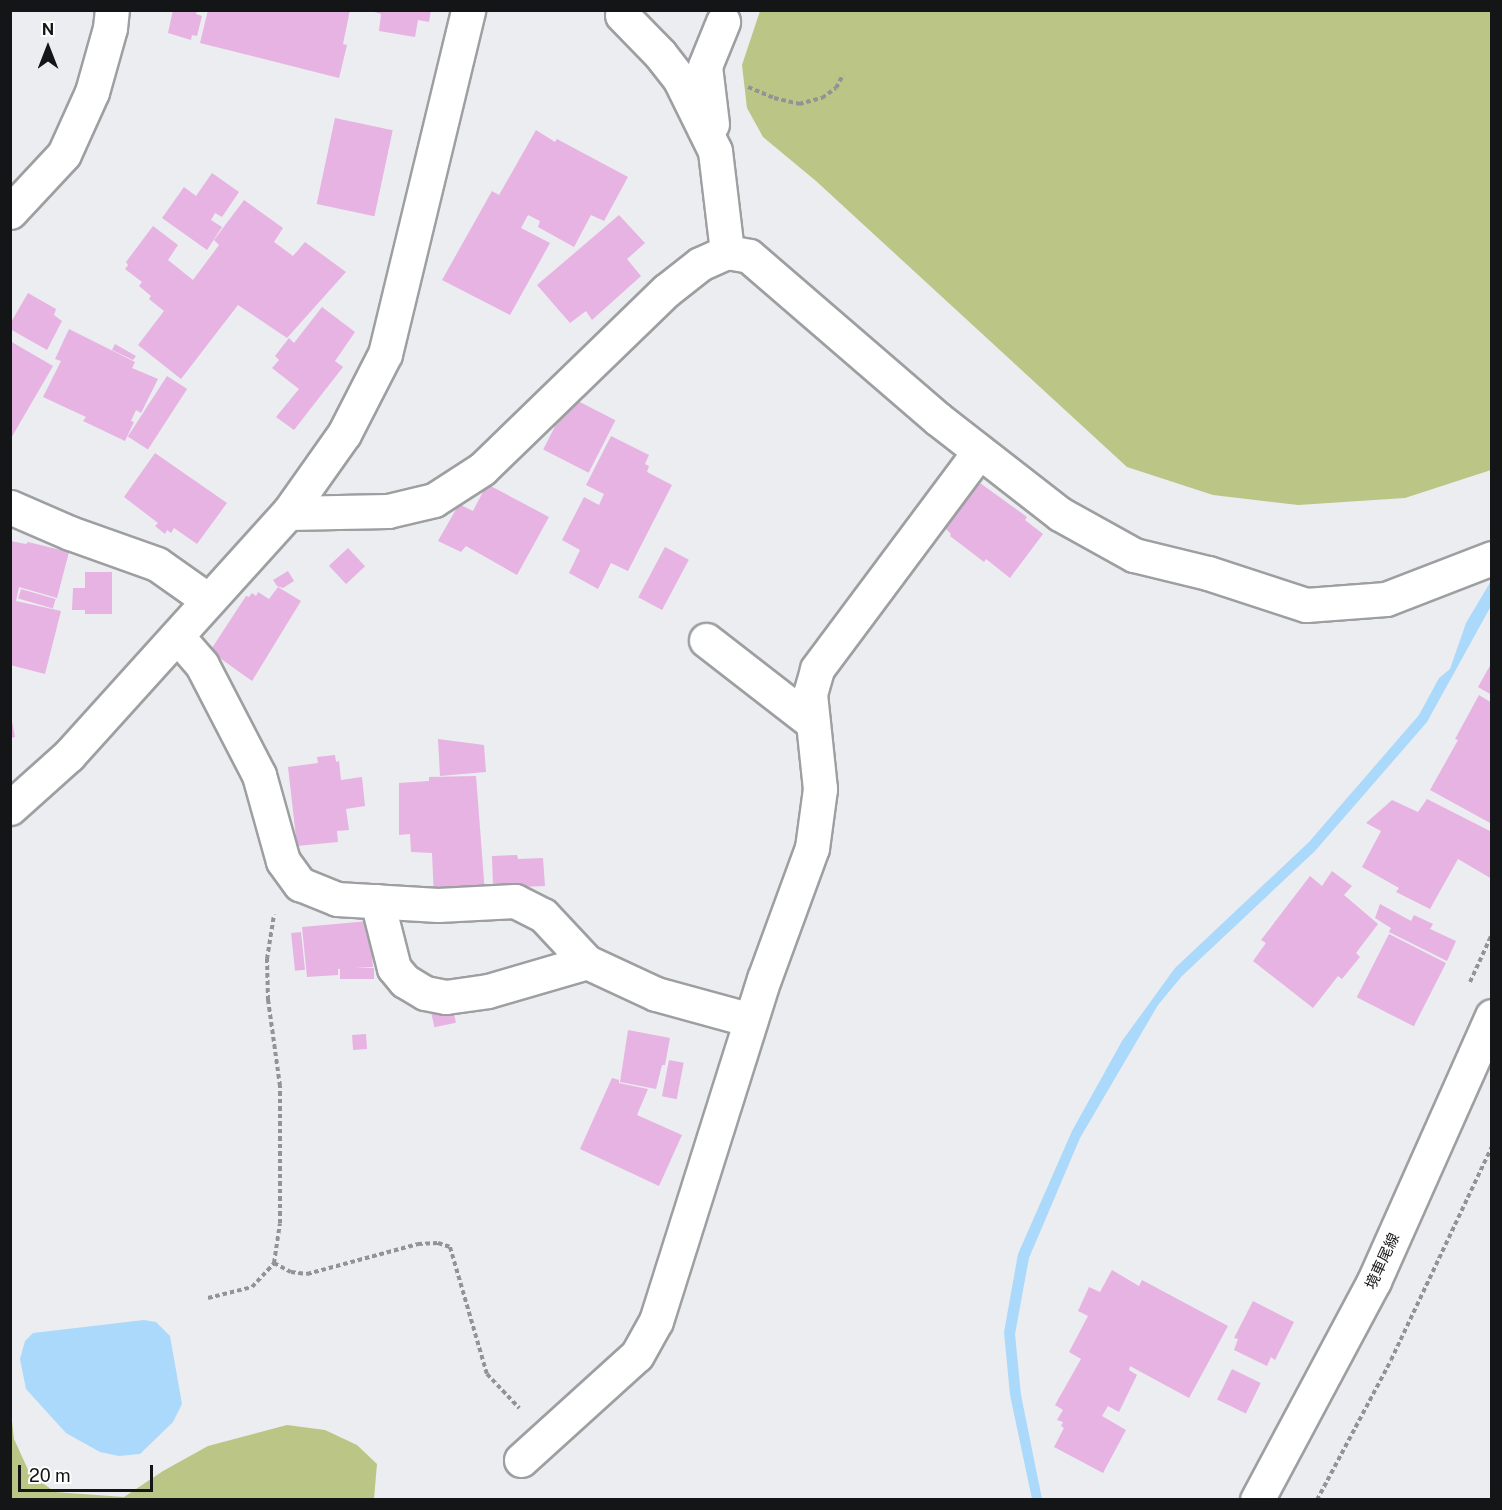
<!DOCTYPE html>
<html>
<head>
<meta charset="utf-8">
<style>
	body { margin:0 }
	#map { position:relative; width:1502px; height:1510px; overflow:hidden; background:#ecedf0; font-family:"Public Sans","Noto Sans JP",sans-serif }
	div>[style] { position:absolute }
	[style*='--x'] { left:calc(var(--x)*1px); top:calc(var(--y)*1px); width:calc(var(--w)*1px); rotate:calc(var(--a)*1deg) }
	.forest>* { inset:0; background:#bbc585 }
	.water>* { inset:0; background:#aad9fb }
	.building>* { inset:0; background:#e6b3e2; transform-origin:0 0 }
	.path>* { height:4px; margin-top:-2px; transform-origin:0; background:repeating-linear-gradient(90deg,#929395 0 4.5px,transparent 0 7.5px) }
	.roads { filter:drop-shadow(2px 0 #9d9fa1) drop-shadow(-2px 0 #9d9fa1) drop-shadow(0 2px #9d9fa1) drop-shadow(0 -2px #9d9fa1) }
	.minor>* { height:33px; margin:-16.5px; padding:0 16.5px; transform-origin:16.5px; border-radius:16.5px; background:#fff }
	.major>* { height:33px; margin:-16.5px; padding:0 16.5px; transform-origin:16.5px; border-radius:16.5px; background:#fff }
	span { translate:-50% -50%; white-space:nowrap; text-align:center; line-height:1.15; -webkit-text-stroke:5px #fff; paint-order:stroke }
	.street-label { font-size:15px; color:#141516 }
	.frame { position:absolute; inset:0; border:12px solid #141516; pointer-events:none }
	.north { position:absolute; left:18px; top:18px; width:60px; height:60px; -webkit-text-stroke:4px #fff; paint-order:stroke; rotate:0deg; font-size:16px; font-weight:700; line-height:24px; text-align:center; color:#141516 }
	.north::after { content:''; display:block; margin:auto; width:21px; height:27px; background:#141516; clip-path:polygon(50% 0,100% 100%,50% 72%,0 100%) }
	.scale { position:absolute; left:18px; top:1465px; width:135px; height:27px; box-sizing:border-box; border:3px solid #141516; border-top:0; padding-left:8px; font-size:18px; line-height:21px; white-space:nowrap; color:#141516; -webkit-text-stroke:4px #fff; paint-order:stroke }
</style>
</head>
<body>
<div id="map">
	<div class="forest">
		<i style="clip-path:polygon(760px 11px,1491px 11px,1491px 470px,1405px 498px,1298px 505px,1213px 495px,1127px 467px,816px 181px,763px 137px,747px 108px,742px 65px)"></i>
		<i style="clip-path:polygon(11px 1412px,14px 1439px,30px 1474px,55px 1492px,124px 1497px,163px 1471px,208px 1446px,287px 1425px,325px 1430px,357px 1445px,377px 1464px,374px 1499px,11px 1499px)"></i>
	</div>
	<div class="water">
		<i style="clip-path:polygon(1491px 581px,1491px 606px,1427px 722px,1315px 851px,1182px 976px,1158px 1005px,1080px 1138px,1029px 1258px,1015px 1334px,1021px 1395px,1042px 1499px,1032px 1499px,1010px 1395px,1004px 1332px,1018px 1254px,1072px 1131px,1122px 1041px,1175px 968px,1309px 842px,1419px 715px,1439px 678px,1450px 669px,1466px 623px)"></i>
		<i style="clip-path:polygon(144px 1320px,156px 1322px,170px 1336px,182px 1404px,173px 1422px,140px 1454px,119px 1456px,100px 1452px,66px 1433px,26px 1389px,20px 1359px,25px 1341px,33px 1333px)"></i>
	</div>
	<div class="building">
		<i style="clip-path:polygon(173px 10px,197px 10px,196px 14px,202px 16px,197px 36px,192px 35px,191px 40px,168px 33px)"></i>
		<i style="clip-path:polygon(208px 10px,350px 10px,343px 44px,347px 45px,339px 78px,200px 43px)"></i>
		<i style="clip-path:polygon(368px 10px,431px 10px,429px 22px,418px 20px,415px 37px,379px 31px,381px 14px)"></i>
		<i style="left:335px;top:118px;width:59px;height:88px;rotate:12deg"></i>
		<i style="clip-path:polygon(536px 130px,555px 142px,557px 139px,628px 177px,604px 221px,591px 215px,574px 247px,538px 227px,540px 221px,528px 215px,521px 228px,550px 243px,510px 315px,442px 280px,492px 191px,499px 195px)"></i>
		<i style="clip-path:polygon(212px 173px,239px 192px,222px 217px,215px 213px,211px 220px,222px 227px,207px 250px,162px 218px,184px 187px,196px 196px)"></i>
		<i style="clip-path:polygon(244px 200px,283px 228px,274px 242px,293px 256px,305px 242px,346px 272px,287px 338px,238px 305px,181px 379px,138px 345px,164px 311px,149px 299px,151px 296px,139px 286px,142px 282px,125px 269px,128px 265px,126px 262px,153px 226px,178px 245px,168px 260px,193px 280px,219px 245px,214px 240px)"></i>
		<i style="clip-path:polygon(619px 215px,645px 243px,627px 259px,641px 276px,592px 320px,586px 311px,570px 323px,537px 285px)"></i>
		<i style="clip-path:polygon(28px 293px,56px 309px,54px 315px,62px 321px,47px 350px,10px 329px,10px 324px)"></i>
		<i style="clip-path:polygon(322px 307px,355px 332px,335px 361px,343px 367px,294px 430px,276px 417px,299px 389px,272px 368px,279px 360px,275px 356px,289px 338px,294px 343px)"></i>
		<i style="clip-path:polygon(69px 329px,135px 362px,132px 368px,158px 379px,141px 413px,136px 410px,131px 421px,134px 422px,125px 441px,83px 421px,86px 417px,43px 397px,61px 361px,55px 359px)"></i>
		<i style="clip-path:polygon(10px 341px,53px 366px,10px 440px)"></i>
		<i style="clip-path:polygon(115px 344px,136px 356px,133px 360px,112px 350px)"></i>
		<i style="left:167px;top:376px;width:24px;height:72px;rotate:33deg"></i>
		<i style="left:570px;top:397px;width:51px;height:59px;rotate:27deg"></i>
		<i style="clip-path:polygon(611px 436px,649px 455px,645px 464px,649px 466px,647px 472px,672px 485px,628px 571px,611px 563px,598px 589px,569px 573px,580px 550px,562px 540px,584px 497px,599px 505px,604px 494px,586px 485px)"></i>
		<i style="clip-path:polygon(155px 453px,227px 503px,197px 544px,174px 528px,171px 533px,167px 530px,165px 534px,155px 526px,158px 523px,124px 497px)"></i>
		<i style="clip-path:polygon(980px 483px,1027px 517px,1025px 520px,1043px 534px,1010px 578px,986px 559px,984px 562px,950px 536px,951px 534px,945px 528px)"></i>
		<i style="clip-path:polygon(487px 484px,549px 517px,517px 575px,466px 546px,461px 552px,438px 541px,459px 504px,473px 511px)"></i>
		<i style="clip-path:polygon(10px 541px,26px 544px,28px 542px,69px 552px,57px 598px,19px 587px,16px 601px,61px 611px,45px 674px,10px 665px)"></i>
		<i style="left:665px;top:547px;width:27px;height:57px;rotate:28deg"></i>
		<i style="left:348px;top:548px;width:25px;height:26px;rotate:47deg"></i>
		<i style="clip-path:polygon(288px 571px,294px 581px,283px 588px,277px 586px,273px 580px)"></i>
		<i style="clip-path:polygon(85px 572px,112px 572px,112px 614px,85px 614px,85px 610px,72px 610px,73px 588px,85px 588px)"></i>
		<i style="clip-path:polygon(278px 587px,301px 601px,252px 681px,210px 651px,246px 596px,249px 597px,252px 593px,256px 596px,258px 592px,269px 599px)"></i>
		<i style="left:21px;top:589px;width:36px;height:10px;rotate:16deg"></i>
		<i style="clip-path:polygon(1492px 662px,1492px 695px,1478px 687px)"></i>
		<i style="clip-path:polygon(1479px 695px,1492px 703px,1492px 824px,1430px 790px,1458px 740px,1455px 739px)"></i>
		<i style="clip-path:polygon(10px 711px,15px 737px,10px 738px)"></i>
		<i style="clip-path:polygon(438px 739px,484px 745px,486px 772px,440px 776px)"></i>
		<i style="clip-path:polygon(335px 755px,336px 762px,339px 761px,341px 780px,362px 777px,365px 806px,346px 809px,349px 830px,337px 831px,338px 842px,297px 846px,288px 767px,318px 763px,317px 757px)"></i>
		<i style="clip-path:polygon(476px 776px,485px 893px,434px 897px,432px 853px,411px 852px,410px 834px,399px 835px,399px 783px,429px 781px,429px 777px)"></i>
		<i style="clip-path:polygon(1427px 799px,1492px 832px,1492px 879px,1458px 859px,1430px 909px,1396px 892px,1399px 888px,1362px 867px,1381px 831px,1366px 823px,1392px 800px,1418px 812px)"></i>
		<i style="clip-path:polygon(517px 855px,518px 859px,543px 858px,545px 886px,493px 888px,492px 856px)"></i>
		<i style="clip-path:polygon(1332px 871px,1352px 886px,1344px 895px,1378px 924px,1356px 953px,1360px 957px,1342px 979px,1338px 976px,1313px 1008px,1253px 961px,1266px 943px,1261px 940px,1310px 876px,1322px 886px)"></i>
		<i style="clip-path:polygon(1380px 904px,1411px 921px,1414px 915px,1433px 924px,1430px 929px,1456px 941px,1447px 961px,1389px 932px,1391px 928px,1375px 918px)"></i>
		<i style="clip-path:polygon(369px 921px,373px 967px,338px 969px,338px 975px,307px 977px,302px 927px)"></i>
		<i style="left:301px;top:932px;width:38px;height:10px;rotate:84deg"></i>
		<i style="left:1389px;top:934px;width:64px;height:71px;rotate:27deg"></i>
		<i style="left:374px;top:968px;width:11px;height:34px;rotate:90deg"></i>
		<i style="left:453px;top:1009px;width:14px;height:22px;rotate:78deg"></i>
		<i style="clip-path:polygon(628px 1030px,670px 1038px,665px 1065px,662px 1065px,656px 1089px,620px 1082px)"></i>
		<i style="left:366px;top:1034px;width:15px;height:14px;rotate:86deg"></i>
		<i style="left:669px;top:1060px;width:15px;height:37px;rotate:11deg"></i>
		<i style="clip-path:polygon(612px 1078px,619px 1080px,619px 1083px,648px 1089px,637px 1115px,682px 1135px,659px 1186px,580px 1149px)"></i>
		<i style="clip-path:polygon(1112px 1270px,1139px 1286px,1142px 1280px,1228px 1326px,1189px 1398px,1130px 1366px,1129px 1370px,1137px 1375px,1119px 1412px,1108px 1406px,1102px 1416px,1126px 1430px,1103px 1473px,1054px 1447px,1064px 1428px,1061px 1426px,1063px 1422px,1057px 1420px,1063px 1410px,1055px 1405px,1081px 1359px,1069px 1352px,1088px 1316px,1078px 1311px,1089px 1287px,1100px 1292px)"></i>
		<i style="clip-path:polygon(1253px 1301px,1294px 1322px,1275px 1360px,1271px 1357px,1267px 1366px,1234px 1350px,1238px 1339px,1234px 1338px)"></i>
		<i style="left:1232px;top:1369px;width:32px;height:34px;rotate:26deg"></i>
	</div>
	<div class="path">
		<i style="--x:748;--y:87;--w:28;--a:23"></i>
		<i style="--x:774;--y:98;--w:26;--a:13"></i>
		<i style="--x:799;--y:104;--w:24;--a:-15"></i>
		<i style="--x:822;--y:98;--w:17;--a:-36"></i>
		<i style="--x:836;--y:88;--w:15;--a:-62"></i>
		<i style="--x:1470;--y:982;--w:53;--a:-65.4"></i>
		<i style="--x:274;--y:1263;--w:19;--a:28"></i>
		<i style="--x:291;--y:1272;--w:16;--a:7"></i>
		<i style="--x:307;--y:1274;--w:115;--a:-15.1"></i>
		<i style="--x:418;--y:1244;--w:20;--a:-3"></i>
		<i style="--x:438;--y:1243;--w:13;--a:18"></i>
		<i style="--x:450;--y:1247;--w:132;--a:73.8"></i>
		<i style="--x:487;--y:1374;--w:47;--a:46.7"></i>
		<i style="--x:208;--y:1298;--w:45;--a:-14"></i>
		<i style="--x:252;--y:1287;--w:33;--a:-47"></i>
		<i style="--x:274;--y:1263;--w:40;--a:-81.5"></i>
		<i style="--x:280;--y:1223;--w:137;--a:-90"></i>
		<i style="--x:280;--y:1086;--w:87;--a:-97.9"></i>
		<i style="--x:268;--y:1000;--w:41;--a:-91.4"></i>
		<i style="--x:267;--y:959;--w:45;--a:-81"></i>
		<i style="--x:1317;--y:1500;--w:158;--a:-62.1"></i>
		<i style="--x:1391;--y:1360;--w:237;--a:-64.7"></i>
	</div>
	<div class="roads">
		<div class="minor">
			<i style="--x:622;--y:15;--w:54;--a:45.7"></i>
			<i style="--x:660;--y:54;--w:31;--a:52"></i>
			<i style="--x:679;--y:78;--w:81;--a:63.7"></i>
			<i style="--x:715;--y:151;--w:102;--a:83.2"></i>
			<i style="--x:712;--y:124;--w:58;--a:-96.9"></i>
			<i style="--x:705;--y:66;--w:48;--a:-67.8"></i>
			<i style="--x:10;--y:212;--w:79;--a:-47"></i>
			<i style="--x:64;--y:154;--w:68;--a:-65.7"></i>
			<i style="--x:92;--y:92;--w:66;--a:-74.3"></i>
			<i style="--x:110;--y:28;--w:18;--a:-84"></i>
			<i style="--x:10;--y:507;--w:65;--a:23.4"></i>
			<i style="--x:70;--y:533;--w:92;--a:19.6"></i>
			<i style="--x:157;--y:564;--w:62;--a:35.2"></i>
			<i style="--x:288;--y:513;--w:100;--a:-1.1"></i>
			<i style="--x:388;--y:511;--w:47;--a:-13.4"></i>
			<i style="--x:434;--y:500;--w:57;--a:-32.9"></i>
			<i style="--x:482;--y:469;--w:257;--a:-44.1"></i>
			<i style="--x:667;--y:290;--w:42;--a:-38.2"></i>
			<i style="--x:700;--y:264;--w:30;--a:-24"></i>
			<i style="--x:727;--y:252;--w:22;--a:10"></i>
			<i style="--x:749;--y:256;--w:250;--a:40.8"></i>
			<i style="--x:938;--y:419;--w:155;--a:37.9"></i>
			<i style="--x:1060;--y:514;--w:85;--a:29"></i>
			<i style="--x:1134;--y:555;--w:76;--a:13.7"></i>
			<i style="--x:1208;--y:573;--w:103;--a:18.1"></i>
			<i style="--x:1306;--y:605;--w:80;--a:-4.3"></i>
			<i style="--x:1386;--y:599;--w:114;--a:-21.1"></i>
			<i style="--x:177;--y:636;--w:38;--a:49"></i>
			<i style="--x:202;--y:665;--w:124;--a:62.6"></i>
			<i style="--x:259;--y:775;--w:89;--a:74.4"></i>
			<i style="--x:283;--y:861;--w:29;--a:54"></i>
			<i style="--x:300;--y:884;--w:40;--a:22"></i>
			<i style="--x:337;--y:899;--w:101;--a:3.4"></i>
			<i style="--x:438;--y:905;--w:77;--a:-3"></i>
			<i style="--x:515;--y:901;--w:31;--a:27"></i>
			<i style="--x:543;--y:915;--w:64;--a:46.9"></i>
			<i style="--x:587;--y:962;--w:76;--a:24.9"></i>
			<i style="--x:656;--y:994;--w:98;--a:15.3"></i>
			<i style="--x:706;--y:640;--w:135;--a:37.8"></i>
			<i style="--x:10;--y:808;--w:79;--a:-41.9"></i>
			<i style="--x:69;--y:755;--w:326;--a:-47.9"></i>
			<i style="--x:288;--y:513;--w:97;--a:-54.7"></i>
			<i style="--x:344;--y:434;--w:90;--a:-62.9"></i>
			<i style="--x:385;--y:354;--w:354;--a:-76.4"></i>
			<i style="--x:377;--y:901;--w:69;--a:75.8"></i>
			<i style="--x:394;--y:968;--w:17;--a:50"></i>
			<i style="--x:405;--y:981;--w:23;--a:31"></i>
			<i style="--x:425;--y:993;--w:21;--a:11"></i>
			<i style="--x:446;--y:997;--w:42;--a:-8.1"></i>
			<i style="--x:488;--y:991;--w:103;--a:-16.3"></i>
			<i style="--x:521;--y:1460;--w:156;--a:-42.2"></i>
			<i style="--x:637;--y:1355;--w:39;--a:-61"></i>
			<i style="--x:656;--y:1321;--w:359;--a:-72.5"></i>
			<i style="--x:764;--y:979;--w:140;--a:-69.9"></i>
			<i style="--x:812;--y:848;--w:60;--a:-82.3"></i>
			<i style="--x:820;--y:789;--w:96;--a:-96"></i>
			<i style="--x:810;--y:694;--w:26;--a:-74"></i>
			<i style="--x:817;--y:669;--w:271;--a:-53.3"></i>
		</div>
		<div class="major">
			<i style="--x:1257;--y:1500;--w:248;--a:-61.9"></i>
			<i style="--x:1374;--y:1281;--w:290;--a:-66"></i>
		</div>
	</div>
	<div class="street-label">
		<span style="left:1382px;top:1261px;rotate:-65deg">境車尾線</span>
	</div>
	<div class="frame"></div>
	<div class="north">N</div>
	<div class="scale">20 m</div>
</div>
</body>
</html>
